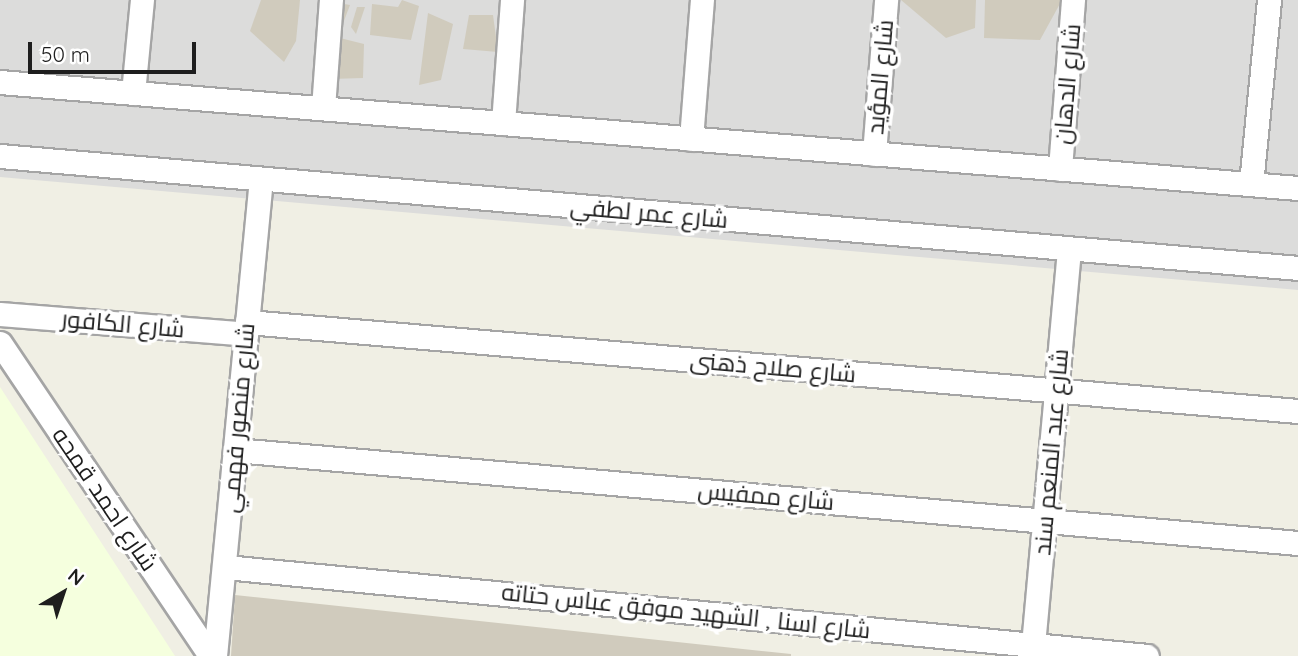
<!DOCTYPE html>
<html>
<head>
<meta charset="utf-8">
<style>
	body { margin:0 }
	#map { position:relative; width:1298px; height:656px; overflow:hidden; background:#f0efe4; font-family:Quicksand,Cairo,sans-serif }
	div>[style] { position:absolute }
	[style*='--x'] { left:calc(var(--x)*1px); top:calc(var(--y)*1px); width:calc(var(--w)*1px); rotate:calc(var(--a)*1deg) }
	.residential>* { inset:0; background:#dcdcdb }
	.education>* { inset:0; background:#f5ffde }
	.building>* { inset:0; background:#d0cbbd }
	.roads { filter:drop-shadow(2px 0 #a5a5a5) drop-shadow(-2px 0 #a5a5a5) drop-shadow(0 2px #a5a5a5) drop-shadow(0 -2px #a5a5a5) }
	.minor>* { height:23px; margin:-11.5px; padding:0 11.5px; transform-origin:11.5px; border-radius:11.5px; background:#fff }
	span { translate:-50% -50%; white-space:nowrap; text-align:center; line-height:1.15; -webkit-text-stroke:7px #fff; paint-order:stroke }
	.street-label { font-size:24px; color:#1e1e1e }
	.north { position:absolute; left:28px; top:558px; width:70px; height:70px; -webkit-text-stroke:5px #fff; paint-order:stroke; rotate:39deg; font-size:19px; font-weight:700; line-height:28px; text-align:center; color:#1e1e1e }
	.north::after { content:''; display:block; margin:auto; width:24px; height:32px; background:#1e1e1e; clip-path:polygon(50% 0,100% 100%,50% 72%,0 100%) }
	.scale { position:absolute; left:28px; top:42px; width:168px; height:32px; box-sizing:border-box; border:4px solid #1e1e1e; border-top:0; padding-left:9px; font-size:21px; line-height:24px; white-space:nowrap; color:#1e1e1e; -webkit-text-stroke:5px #fff; paint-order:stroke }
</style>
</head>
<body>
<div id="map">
	<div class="residential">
		<i style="clip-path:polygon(0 0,1298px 0,1298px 290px,0 177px)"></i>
	</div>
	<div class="education">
		<i style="clip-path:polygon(0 387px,175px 656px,0 656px)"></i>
	</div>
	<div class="building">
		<i style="clip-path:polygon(261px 0,300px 0,296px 41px,284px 62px,250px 31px)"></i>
		<i style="clip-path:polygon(402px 0,419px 6px,411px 40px,370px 35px,372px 4px,398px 7px)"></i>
		<i style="clip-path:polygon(901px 0,976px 0,975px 28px,946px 38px)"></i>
		<i style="clip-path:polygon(985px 0,1062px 0,1040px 40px,984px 38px)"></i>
		<i style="clip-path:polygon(338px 3px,350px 5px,342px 26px,329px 26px)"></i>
		<i style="clip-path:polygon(357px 7px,365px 7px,356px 34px,351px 27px)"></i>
		<i style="clip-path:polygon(428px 13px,453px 24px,441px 80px,419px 85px)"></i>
		<i style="clip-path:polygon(469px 15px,493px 15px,498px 52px,463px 49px)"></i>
		<i style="clip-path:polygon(328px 35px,364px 44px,363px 78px,331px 79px)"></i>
		<i style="clip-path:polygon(235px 595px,791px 654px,791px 656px,231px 656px)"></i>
	</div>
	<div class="roads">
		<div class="minor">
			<i style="--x:0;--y:82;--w:1302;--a:4.67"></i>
			<i style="--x:133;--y:93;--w:93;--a:-84.5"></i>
			<i style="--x:323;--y:108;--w:108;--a:-85.8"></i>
			<i style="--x:503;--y:123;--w:123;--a:-85.8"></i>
			<i style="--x:691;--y:139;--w:139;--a:-85.5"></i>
			<i style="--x:874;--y:154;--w:154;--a:-85.5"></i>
			<i style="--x:0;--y:156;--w:1303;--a:4.93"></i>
			<i style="--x:1060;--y:169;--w:169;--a:-85.6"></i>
			<i style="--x:1251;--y:184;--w:185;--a:-84.4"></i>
			<i style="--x:0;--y:314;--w:247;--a:4.6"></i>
			<i style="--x:247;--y:322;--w:1055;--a:4.84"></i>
			<i style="--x:0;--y:343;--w:377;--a:56.1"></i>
			<i style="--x:235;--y:450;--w:1067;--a:5"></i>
			<i style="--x:225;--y:567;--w:926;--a:5.51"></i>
			<i style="--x:215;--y:656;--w:478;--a:-84.5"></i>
			<i style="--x:1032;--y:656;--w:409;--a:-84.8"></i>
		</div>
	</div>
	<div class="street-label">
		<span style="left:880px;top:77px;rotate:-85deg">شارع المؤيد</span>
		<span style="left:1067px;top:84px;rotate:-85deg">شارع الدهان</span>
		<span style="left:649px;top:213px;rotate:5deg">شارع عمر لطفي</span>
		<span style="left:123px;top:324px;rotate:5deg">شارع الكافور</span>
		<span style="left:773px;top:367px;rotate:5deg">شارع صلاح ذهنى</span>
		<span style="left:238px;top:418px;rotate:-85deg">شارع منصور فهمي</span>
		<span style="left:1051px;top:452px;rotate:-85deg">شارع عبد المنعم سند</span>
		<span style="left:766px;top:496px;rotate:5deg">شارع ممفيس</span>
		<span style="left:105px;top:499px;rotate:56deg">شارع احمد قمحه</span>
		<span style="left:686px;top:611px;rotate:6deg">شارع اسنا , الشهيد موفق عباس حتاته</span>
	</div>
	<div class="north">N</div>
	<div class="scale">50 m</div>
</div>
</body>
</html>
